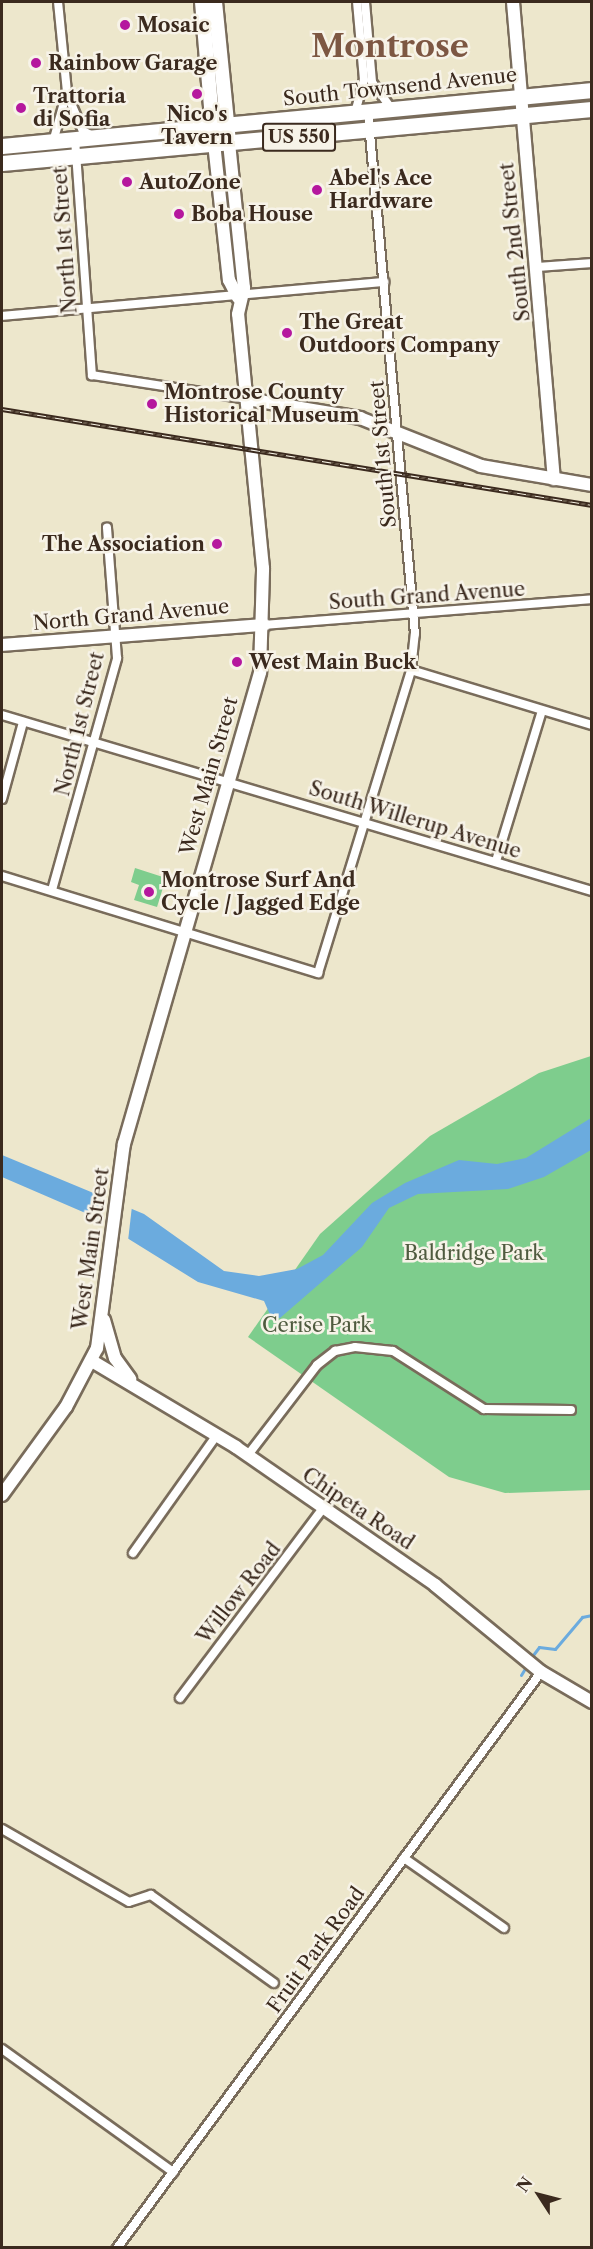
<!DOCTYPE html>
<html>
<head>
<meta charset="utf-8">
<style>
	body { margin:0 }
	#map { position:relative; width:593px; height:2249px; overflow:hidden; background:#ede7cc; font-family:"Libre Caslon Text",serif }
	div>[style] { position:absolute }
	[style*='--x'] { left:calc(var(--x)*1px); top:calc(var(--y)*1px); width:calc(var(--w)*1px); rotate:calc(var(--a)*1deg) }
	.green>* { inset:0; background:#7ecd8d }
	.water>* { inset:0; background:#6babde }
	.pier>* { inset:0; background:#ede7cc }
	.stream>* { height:3px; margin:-1.5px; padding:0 1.5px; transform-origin:1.5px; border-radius:1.5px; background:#6babde }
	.roads { filter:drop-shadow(2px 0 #796c5b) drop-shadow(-2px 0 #796c5b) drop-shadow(0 2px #796c5b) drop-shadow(0 -2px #796c5b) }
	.street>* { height:8px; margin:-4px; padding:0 4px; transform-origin:4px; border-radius:4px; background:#fff }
	.secondary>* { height:12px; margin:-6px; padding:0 6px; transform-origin:6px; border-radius:6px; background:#fff }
	.primary>* { height:14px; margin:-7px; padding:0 7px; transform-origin:7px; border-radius:7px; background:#fff }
	.highway>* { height:15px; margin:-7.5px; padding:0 7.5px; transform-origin:7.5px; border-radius:7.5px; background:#fff }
	.rail>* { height:5px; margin-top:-2.5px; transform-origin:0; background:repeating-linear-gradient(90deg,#f7f3e8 0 9px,#3b2a1e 0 18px); box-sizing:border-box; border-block:2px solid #3b2a1e }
	.dots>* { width:16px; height:16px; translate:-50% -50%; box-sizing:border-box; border:3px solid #f7f3e8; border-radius:50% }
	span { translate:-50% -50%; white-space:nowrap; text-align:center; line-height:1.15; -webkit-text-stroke:5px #f7f3e8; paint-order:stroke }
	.shield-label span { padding:2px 4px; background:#f7f3e8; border:2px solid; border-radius:4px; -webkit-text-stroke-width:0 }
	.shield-label { font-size:18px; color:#3b2a1e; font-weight:700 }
	.poi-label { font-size:20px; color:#3b2a1e; font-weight:700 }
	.left { translate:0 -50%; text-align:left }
	.right { translate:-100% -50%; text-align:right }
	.street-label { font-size:20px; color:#3b2a1e }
	.park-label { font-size:20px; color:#4f5b3f }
	.town-label { font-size:32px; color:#7d5743; font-weight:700 }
	.frame { position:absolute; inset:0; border:3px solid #3b2a1e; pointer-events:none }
	.north { position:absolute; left:509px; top:2165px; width:60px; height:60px; -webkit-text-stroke:4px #f7f3e8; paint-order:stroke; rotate:306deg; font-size:16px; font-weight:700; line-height:24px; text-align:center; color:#3b2a1e }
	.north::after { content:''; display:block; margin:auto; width:21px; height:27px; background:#3b2a1e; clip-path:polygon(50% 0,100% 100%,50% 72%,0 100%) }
</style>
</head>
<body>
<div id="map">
	<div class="green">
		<i style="clip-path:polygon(135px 868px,166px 878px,157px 907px,134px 900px,139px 885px,131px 882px)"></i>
		<i style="clip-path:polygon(591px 1056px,591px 1490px,505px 1493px,449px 1477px,248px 1337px,320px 1234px,430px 1136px,539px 1073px)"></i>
	</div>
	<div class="water">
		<i style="clip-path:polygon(591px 1118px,591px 1150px,544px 1177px,508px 1189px,418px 1194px,389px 1208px,362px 1247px,280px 1318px,271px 1317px,264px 1301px,198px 1282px,90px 1215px,2px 1177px,2px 1155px,144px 1214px,224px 1271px,259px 1276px,297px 1269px,323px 1255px,372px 1203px,405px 1183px,459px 1160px,497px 1164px,526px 1158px)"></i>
	</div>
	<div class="pier">
		<i style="clip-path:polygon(101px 1195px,132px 1206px,128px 1241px,98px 1223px)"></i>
	</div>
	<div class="stream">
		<i style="--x:530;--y:1659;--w:15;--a:-53"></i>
		<i style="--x:539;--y:1647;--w:16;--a:7"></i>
		<i style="--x:555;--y:1649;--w:42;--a:-49.8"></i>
		<i style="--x:582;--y:1617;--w:10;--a:-11"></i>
		<i style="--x:521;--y:1675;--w:12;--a:-59"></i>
	</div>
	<div class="roads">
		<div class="street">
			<i style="--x:365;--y:2;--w:80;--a:85"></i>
			<i style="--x:372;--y:82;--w:32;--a:54"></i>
			<i style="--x:68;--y:96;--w:38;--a:67"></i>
			<i style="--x:83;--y:131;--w:9;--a:27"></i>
			<i style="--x:355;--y:113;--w:34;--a:-75"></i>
			<i style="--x:364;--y:80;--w:78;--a:-95.1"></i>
			<i style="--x:75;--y:139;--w:237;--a:85.9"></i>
			<i style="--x:92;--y:375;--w:157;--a:8.8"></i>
			<i style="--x:53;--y:142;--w:52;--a:-74.4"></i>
			<i style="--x:67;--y:92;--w:90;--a:-95.7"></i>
			<i style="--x:538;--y:267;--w:54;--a:-4.2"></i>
			<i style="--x:2;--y:316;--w:384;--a:-5.1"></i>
			<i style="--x:264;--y:625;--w:329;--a:-4.5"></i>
			<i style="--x:411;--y:670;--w:189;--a:16.9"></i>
			<i style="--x:2;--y:715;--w:616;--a:16.61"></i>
			<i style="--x:2;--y:799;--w:80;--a:-74.7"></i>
			<i style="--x:496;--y:861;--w:157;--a:-73"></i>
			<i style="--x:2;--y:876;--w:331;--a:17.1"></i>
			<i style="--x:318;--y:973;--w:317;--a:-72.9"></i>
			<i style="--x:411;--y:670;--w:36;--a:-84"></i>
			<i style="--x:415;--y:634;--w:524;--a:-95.14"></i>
			<i style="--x:52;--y:890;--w:241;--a:-74.3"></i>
			<i style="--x:117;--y:658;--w:131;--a:-94.4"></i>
			<i style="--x:248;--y:1455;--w:113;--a:-52.5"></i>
			<i style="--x:317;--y:1365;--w:23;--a:-38"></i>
			<i style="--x:335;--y:1351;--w:20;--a:-11"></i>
			<i style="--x:355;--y:1347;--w:38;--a:6"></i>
			<i style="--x:393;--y:1351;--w:108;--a:32.5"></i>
			<i style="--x:484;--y:1409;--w:87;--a:0.7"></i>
			<i style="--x:133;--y:1553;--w:145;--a:-54.6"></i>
			<i style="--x:180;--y:1698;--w:238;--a:-53"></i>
			<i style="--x:2;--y:1829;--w:146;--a:29.9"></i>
			<i style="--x:129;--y:1902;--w:23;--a:-18"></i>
			<i style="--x:151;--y:1895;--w:151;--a:35.6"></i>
			<i style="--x:404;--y:1858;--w:122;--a:35"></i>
			<i style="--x:2;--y:2049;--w:211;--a:35.7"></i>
			<i style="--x:117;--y:2248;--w:715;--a:-53.64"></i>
		</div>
		<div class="secondary">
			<i style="--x:513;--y:2;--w:479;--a:85.1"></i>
			<i style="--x:214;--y:143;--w:138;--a:83.8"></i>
			<i style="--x:229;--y:280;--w:20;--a:63"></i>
			<i style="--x:247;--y:399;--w:115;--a:9.5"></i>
			<i style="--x:360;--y:418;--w:130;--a:21.6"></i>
			<i style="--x:481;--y:466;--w:113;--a:9.7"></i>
			<i style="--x:2;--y:645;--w:263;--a:-4.4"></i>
			<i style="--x:104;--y:1320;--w:40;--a:74"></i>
			<i style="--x:115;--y:1358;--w:26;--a:54"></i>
			<i style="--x:92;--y:1361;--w:168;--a:30.8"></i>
			<i style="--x:236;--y:1447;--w:242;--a:34.7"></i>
			<i style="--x:435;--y:1585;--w:137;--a:39.4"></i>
			<i style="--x:541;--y:1672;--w:59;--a:30.5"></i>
			<i style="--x:2;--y:1495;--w:109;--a:-54"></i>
			<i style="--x:66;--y:1407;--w:67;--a:-62.3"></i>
			<i style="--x:97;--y:1348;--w:206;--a:-82.5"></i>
			<i style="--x:124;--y:1144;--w:491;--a:-73.9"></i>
			<i style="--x:260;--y:672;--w:104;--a:-88.3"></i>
			<i style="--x:263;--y:568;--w:255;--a:-95.6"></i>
			<i style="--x:238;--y:314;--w:27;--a:-77"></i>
			<i style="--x:244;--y:288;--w:147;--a:-95.9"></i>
		</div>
		<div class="primary">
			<i style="--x:202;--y:2;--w:142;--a:85.1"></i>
			<i style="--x:215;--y:2;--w:141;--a:84.3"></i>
		</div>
		<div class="highway">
			<i style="--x:2;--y:146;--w:593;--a:-5.42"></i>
			<i style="--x:2;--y:163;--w:592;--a:-5.23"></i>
		</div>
	</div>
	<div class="rail">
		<i style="--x:2;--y:409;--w:598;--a:9.24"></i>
	</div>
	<div class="dots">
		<i style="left:125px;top:25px;background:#b5179e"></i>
		<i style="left:36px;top:63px;background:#b5179e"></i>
		<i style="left:197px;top:94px;background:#b5179e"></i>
		<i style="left:21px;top:108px;background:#b5179e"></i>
		<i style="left:127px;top:182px;background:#b5179e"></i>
		<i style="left:317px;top:190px;background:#b5179e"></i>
		<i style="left:179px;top:214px;background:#b5179e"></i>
		<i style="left:287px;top:333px;background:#b5179e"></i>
		<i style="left:152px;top:404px;background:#b5179e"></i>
		<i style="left:217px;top:544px;background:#b5179e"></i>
		<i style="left:237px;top:662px;background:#b5179e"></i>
		<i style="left:149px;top:892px;background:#b5179e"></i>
	</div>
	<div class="shield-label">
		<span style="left:299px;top:137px">US 550</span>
	</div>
	<div class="poi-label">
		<span class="left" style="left:137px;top:25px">Mosaic</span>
		<span class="left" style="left:48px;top:63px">Rainbow Garage</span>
		<span class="left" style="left:33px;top:108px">Trattoria<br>di Sofia</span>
		<span style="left:197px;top:126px">Nico's<br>Tavern</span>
		<span class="left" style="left:329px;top:190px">Abel's Ace<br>Hardware</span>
		<span class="left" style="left:139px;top:182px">AutoZone</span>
		<span class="left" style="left:191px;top:214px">Boba House</span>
		<span class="left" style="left:299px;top:334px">The Great<br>Outdoors Company</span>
		<span class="left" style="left:164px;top:404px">Montrose County<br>Historical Museum</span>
		<span class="right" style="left:205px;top:544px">The Association</span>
		<span class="left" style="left:249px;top:662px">West Main Buck</span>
		<span class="left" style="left:161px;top:892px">Montrose Surf And<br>Cycle / Jagged Edge</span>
	</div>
	<div class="street-label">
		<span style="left:400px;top:87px;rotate:-6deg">South Townsend Avenue</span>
		<span style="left:65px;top:240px;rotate:-94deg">North 1st Street</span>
		<span style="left:515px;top:242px;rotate:-96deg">South 2nd Street</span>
		<span style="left:383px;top:454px;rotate:-95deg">South 1st Street</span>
		<span style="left:427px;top:596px;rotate:-4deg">South Grand Avenue</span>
		<span style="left:131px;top:615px;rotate:-5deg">North Grand Avenue</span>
		<span style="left:80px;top:724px;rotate:-76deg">North 1st Street</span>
		<span style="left:209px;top:776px;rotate:-74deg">West Main Street</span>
		<span style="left:415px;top:820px;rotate:17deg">South Willerup Avenue</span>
		<span style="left:91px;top:1249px;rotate:-82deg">West Main Street</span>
		<span style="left:358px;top:1509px;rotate:34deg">Chipeta Road</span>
		<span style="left:239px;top:1593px;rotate:-52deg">Willow Road</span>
		<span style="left:316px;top:1950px;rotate:-54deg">Fruit Park Road</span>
	</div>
	<div class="park-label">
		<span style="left:474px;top:1253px">Baldridge Park</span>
		<span style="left:317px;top:1325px">Cerise Park</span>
	</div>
	<div class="town-label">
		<span style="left:390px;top:46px">Montrose</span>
	</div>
	<div class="frame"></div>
	<div class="north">N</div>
</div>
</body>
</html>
